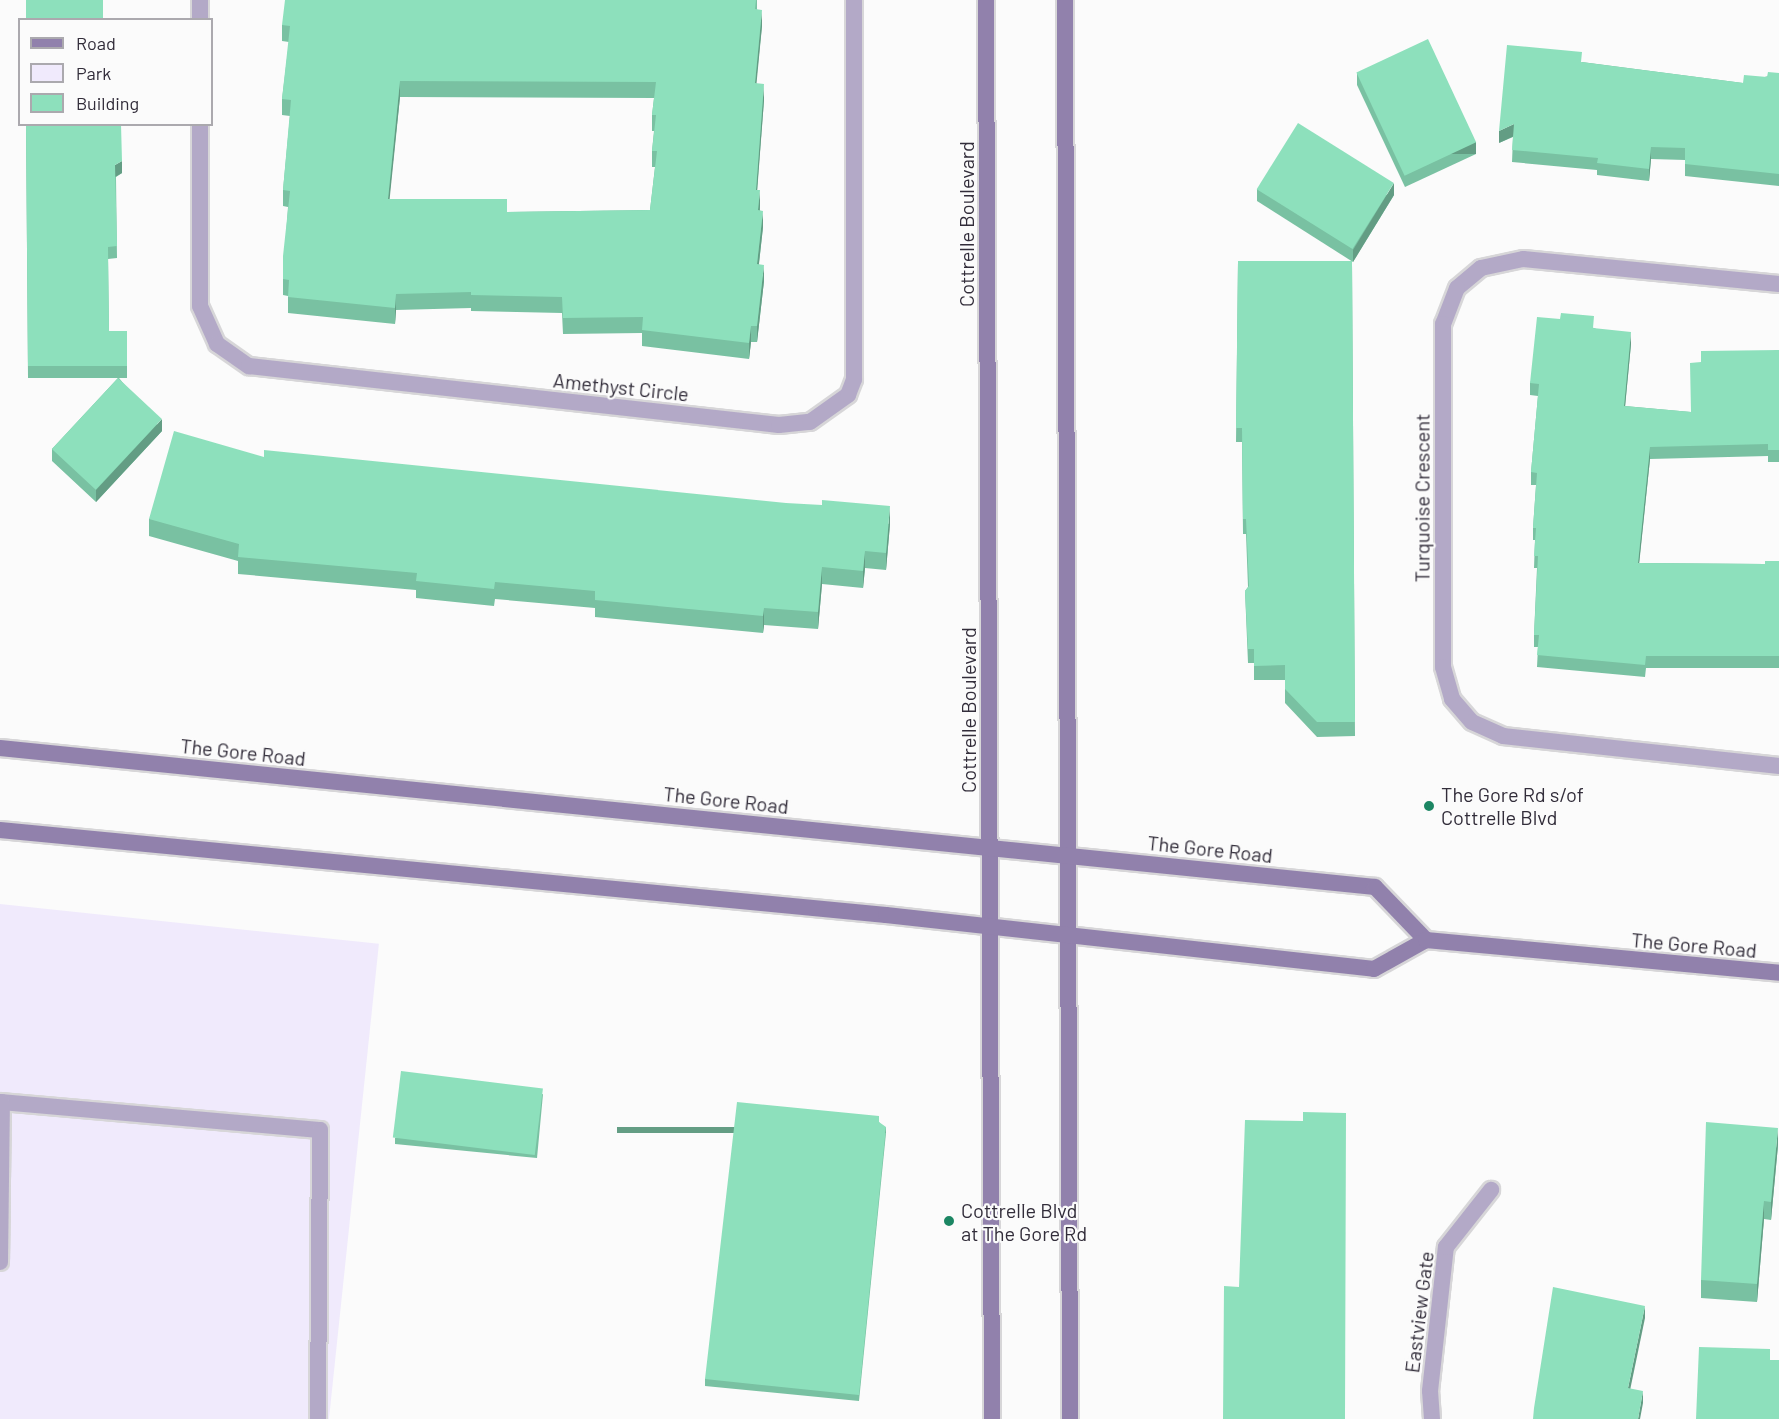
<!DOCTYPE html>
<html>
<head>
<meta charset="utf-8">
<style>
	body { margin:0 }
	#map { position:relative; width:1779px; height:1419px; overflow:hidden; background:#fbfbfb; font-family:Barlow,sans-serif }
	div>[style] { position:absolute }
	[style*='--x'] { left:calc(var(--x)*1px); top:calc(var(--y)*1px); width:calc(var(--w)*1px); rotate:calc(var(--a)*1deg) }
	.green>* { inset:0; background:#f0eafc; transform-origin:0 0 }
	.roads { filter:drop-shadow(2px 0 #d7d6d8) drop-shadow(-2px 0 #d7d6d8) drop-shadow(0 2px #d7d6d8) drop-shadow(0 -2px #d7d6d8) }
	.minor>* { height:16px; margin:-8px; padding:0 8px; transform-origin:8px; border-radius:8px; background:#b3a9c7 }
	.secondary>* { height:16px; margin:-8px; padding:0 8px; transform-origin:8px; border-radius:8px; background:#9181ac }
	.wall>* { inset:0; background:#79c1a2 }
	.shaded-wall>* { inset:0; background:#639d84; transform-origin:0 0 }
	.building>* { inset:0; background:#8de0bc; transform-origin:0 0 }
	.dots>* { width:16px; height:16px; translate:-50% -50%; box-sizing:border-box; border:3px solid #fbfbfb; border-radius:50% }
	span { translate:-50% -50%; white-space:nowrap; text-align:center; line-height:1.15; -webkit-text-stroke:4.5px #fbfbfb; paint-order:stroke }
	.street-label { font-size:20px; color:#322d3a }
	.poi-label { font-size:20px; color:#322d3a }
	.left { translate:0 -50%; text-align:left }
	.legend { position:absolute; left:18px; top:18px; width:195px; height:108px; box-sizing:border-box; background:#fbfbfb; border:2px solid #aba9ae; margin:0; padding:8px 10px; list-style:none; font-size:18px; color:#322d3a }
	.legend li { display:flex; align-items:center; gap:12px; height:30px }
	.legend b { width:30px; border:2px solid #aba9ae }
</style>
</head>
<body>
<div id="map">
	<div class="green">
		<i style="left:0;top:904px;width:381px;height:515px;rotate:6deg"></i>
	</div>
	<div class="roads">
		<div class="minor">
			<i style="--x:200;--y:0;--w:20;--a:90"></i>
			<i style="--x:200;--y:124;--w:182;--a:90"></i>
			<i style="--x:200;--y:306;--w:42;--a:65.9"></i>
			<i style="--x:217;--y:344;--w:39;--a:35"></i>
			<i style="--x:249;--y:366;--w:533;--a:6.35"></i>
			<i style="--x:779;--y:425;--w:31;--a:-6"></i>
			<i style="--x:810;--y:422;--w:47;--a:-35.4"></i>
			<i style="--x:848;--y:395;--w:17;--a:-69"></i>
			<i style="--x:854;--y:379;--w:379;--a:-90"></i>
			<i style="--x:1779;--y:284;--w:257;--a:-174.4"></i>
			<i style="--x:1523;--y:259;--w:43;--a:167.9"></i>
			<i style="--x:1481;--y:268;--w:31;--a:140"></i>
			<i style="--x:1457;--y:288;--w:39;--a:111"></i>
			<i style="--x:1443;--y:324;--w:343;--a:90"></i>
			<i style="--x:1443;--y:667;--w:33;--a:74"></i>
			<i style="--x:1452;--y:699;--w:30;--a:49"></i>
			<i style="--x:1472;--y:722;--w:34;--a:24"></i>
			<i style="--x:1503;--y:736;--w:278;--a:6.2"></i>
			<i style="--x:0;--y:1102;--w:321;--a:5"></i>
			<i style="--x:320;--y:1130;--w:289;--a:90.4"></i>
			<i style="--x:0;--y:1262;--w:160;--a:-89.3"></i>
			<i style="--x:1432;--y:1419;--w:28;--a:-94"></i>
			<i style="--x:1430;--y:1391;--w:145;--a:-83.7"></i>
			<i style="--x:1446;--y:1247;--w:73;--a:-51.7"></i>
		</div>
		<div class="secondary">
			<i style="--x:986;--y:0;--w:1419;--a:89.76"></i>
			<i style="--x:1065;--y:0;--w:1419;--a:89.8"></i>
			<i style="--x:0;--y:748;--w:1382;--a:5.77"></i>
			<i style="--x:1375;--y:887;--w:74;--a:46.1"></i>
			<i style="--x:0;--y:830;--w:890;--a:5.48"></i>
			<i style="--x:886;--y:915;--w:491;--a:6.3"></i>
			<i style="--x:1374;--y:969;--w:60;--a:-29.1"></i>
			<i style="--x:1426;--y:940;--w:355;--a:5.3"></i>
		</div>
	</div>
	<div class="wall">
		<i style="clip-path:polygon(evenodd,757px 0,757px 9px,762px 26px,756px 83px,764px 100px,757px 190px,760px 206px,760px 210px,763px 227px,759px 264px,764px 281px,757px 342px,751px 342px,749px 359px,642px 346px,642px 333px,563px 334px,562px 313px,471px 311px,471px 308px,396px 310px,395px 324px,288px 313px,288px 296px,283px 295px,283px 279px,288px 207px,283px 206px,283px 190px,290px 116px,282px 115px,282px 99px,289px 42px,282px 41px,282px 25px,757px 0,400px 97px,654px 98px,652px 115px,652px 131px,654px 131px,652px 151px,652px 167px,655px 167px,650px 210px,507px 212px,389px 199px,400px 97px)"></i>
		<i style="clip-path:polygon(1582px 62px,1743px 83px,1779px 73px,1779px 186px,1685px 176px,1685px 160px,1651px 159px,1649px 181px,1597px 175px,1597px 170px,1512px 162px,1513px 137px,1499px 143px)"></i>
		<i style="clip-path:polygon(1357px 73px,1476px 154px,1405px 187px,1357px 85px)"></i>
		<i style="clip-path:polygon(26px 124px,122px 173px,116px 177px,117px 258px,108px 259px,109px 331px,127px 331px,127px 378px,119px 378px,162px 431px,96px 502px,52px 461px,52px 449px,118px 378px,28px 378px)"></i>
		<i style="clip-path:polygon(1257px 189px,1394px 195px,1353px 262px,1257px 201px)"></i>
		<i style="clip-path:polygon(1238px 261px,1352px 261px,1355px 736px,1317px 737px,1285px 703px,1285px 680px,1254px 680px,1254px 663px,1248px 663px,1245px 591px,1248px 587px,1246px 534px,1243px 534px,1242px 442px,1236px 442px)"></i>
		<i style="clip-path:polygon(1560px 319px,1594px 328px,1631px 344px,1625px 406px,1691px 412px,1701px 362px,1779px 350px,1779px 462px,1768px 462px,1768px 456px,1650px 459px,1639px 563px,1765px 564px,1779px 561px,1779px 668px,1646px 668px,1645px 677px,1537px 667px,1538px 647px,1534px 647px,1534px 635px,1537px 568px,1534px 568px,1535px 540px,1533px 540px,1533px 528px,1536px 485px,1531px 485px,1531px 472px,1538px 396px,1530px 395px,1530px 383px)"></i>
		<i style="clip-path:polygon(264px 457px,890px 524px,886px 570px,865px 568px,863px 588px,822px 584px,818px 629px,764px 625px,763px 633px,595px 617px,595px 608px,495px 599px,494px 606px,416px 598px,416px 590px,238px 574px,238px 561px,149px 536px,149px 519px)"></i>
		<i style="clip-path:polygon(543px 1094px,537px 1158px,395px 1144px,395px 1138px)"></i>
		<i style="clip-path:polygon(879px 1122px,886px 1133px,859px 1401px,705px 1386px,705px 1379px)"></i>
		<i style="clip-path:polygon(1778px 1145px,1771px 1220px,1764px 1219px,1757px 1302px,1701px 1298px,1701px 1280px)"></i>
	</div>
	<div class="shaded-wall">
		<i style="clip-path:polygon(762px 10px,762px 26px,755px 99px,755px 83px)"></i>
		<i style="clip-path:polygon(400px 81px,400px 97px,388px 215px,388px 199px)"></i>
		<i style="clip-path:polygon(764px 84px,764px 100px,756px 206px,756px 190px)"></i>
		<i style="clip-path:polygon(1514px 124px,1514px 136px,1499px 143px,1499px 131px)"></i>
		<i style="left:1476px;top:142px;width:12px;height:78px;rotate:90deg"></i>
		<i style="clip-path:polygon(1651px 147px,1651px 159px,1649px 181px,1649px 169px)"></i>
		<i style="clip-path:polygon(122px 161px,122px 173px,115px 177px,115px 165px)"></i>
		<i style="clip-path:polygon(1394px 183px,1394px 195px,1353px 262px,1353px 250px)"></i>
		<i style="clip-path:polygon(760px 190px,760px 206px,758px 226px,758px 210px)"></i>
		<i style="clip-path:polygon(763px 211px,763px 227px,757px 280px,757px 264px)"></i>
		<i style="clip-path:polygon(764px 265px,764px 281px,757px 342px,757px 326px)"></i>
		<i style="clip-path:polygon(396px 294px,396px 310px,395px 324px,395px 308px)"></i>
		<i style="clip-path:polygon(751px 326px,751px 342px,749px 359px,749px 343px)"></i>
		<i style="clip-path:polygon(1631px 332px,1631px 344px,1624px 418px,1624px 406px)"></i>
		<i style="clip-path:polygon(162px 419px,162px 431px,96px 502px,96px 490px)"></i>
		<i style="clip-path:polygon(1650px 447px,1650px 459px,1638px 575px,1638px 563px)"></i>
		<i style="clip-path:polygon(890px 506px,890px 524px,886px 570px,886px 553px)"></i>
		<i style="clip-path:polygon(865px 551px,865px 568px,863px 588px,863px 571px)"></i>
		<i style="clip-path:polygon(822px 567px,822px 584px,818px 629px,818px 612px)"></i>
		<i style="clip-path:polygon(764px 608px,764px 625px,763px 633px,763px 616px)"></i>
		<i style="left:886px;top:1127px;width:6px;height:269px;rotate:90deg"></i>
		<i style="clip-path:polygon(1778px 1128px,1778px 1145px,1771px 1220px,1771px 1202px)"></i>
		<i style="clip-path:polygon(1764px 1201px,1764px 1219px,1757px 1302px,1757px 1284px)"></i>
		<i style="clip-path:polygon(1645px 1306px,1645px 1318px,1628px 1400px,1628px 1388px)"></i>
		<i style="clip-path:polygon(1643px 1391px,1643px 1403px,1640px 1419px,1638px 1419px)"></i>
	</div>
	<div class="building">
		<i style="left:26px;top:0;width:77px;height:20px"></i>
		<i style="clip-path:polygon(evenodd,285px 0,756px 0,755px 9px,762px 10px,755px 83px,764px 84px,756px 190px,760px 190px,758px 210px,763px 211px,757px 264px,764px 265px,757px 326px,751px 326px,749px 343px,642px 330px,643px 317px,563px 318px,562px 297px,471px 295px,471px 292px,396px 294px,395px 308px,288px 297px,289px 280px,283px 279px,283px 256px,290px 191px,283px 190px,291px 100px,282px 99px,290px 26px,282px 25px,285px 0,400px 81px,656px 82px,652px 115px,656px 115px,652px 151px,657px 151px,650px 210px,507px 212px,507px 199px,388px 199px,400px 81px)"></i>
		<i style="left:1428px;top:39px;width:114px;height:79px;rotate:65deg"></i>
		<i style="clip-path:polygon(1507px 45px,1582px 52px,1581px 62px,1743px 83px,1744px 75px,1767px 77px,1768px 72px,1779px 73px,1779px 174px,1685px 164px,1685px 148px,1651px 147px,1649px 169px,1597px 163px,1598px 158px,1512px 150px,1514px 124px,1499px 131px)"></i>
		<i style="left:1298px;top:123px;width:113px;height:78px;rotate:32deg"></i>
		<i style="clip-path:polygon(26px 124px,121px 124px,122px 161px,115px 165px,117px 246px,108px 247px,109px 331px,127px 331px,127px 366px,28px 366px)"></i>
		<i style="clip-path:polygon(1238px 261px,1352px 261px,1355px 722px,1317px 722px,1285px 689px,1285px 665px,1254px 666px,1254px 649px,1248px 649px,1245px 591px,1249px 586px,1246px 519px,1243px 519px,1242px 428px,1236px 428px)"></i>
		<i style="clip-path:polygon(1561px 313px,1594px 316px,1593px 328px,1631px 332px,1624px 406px,1691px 412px,1690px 363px,1701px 362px,1701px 351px,1779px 350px,1779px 450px,1768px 450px,1768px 444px,1650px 447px,1638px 563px,1765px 564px,1765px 561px,1779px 561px,1779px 656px,1646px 656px,1645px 665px,1537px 655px,1539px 635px,1534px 635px,1538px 556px,1534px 556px,1536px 528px,1533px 528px,1537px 473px,1531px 472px,1539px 384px,1530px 383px,1537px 317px,1560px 319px)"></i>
		<i style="left:118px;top:378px;width:60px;height:97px;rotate:43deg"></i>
		<i style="clip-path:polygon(174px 431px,264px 457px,264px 450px,786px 503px,822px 505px,822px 500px,890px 506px,886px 553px,865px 551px,863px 571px,822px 567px,818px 612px,764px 608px,763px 616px,595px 600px,595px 591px,495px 582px,494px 589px,416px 581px,417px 573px,238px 557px,239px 544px,149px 519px)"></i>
		<i style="left:401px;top:1071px;width:143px;height:67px;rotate:7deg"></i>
		<i style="clip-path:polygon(737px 1102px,879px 1116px,879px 1122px,886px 1127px,859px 1395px,705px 1379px)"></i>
		<i style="clip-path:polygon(1303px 1112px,1346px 1113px,1345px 1419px,1223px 1419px,1224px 1286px,1239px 1287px,1245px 1120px,1303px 1121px)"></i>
		<i style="clip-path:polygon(1706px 1122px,1778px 1128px,1771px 1202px,1764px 1201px,1757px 1284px,1701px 1280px)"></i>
		<i style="clip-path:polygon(1553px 1287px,1645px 1306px,1628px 1388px,1643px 1391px,1638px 1419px,1533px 1419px,1534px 1408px)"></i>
		<i style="clip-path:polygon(1699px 1347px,1770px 1349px,1770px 1360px,1779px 1360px,1779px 1419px,1696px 1419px)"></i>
	</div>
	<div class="dots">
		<i style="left:1429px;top:806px;background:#1c8663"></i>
		<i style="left:949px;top:1221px;background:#1c8663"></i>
	</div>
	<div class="street-label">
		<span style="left:966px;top:224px;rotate:-90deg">Cottrelle Boulevard</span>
		<span style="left:621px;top:387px;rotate:6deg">Amethyst Circle</span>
		<span style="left:1422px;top:498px;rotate:-90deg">Turquoise Crescent</span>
		<span style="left:968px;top:710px;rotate:-90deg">Cottrelle Boulevard</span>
		<span style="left:243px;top:752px;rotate:6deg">The Gore Road</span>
		<span style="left:726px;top:800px;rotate:6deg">The Gore Road</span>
		<span style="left:1210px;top:849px;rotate:6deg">The Gore Road</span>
		<span style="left:1694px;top:945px;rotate:5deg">The Gore Road</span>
		<span style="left:1419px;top:1312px;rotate:-83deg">Eastview Gate</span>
	</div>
	<div class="poi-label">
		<span class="left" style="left:1441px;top:806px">The Gore Rd s/of<br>Cottrelle Blvd</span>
		<span class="left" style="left:961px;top:1222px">Cottrelle Blvd<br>at The Gore Rd</span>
	</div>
	<ul class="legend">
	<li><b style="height:8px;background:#9181ac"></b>Road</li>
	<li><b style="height:16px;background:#f0eafc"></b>Park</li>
	<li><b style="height:16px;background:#8de0bc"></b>Building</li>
	</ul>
</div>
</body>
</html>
